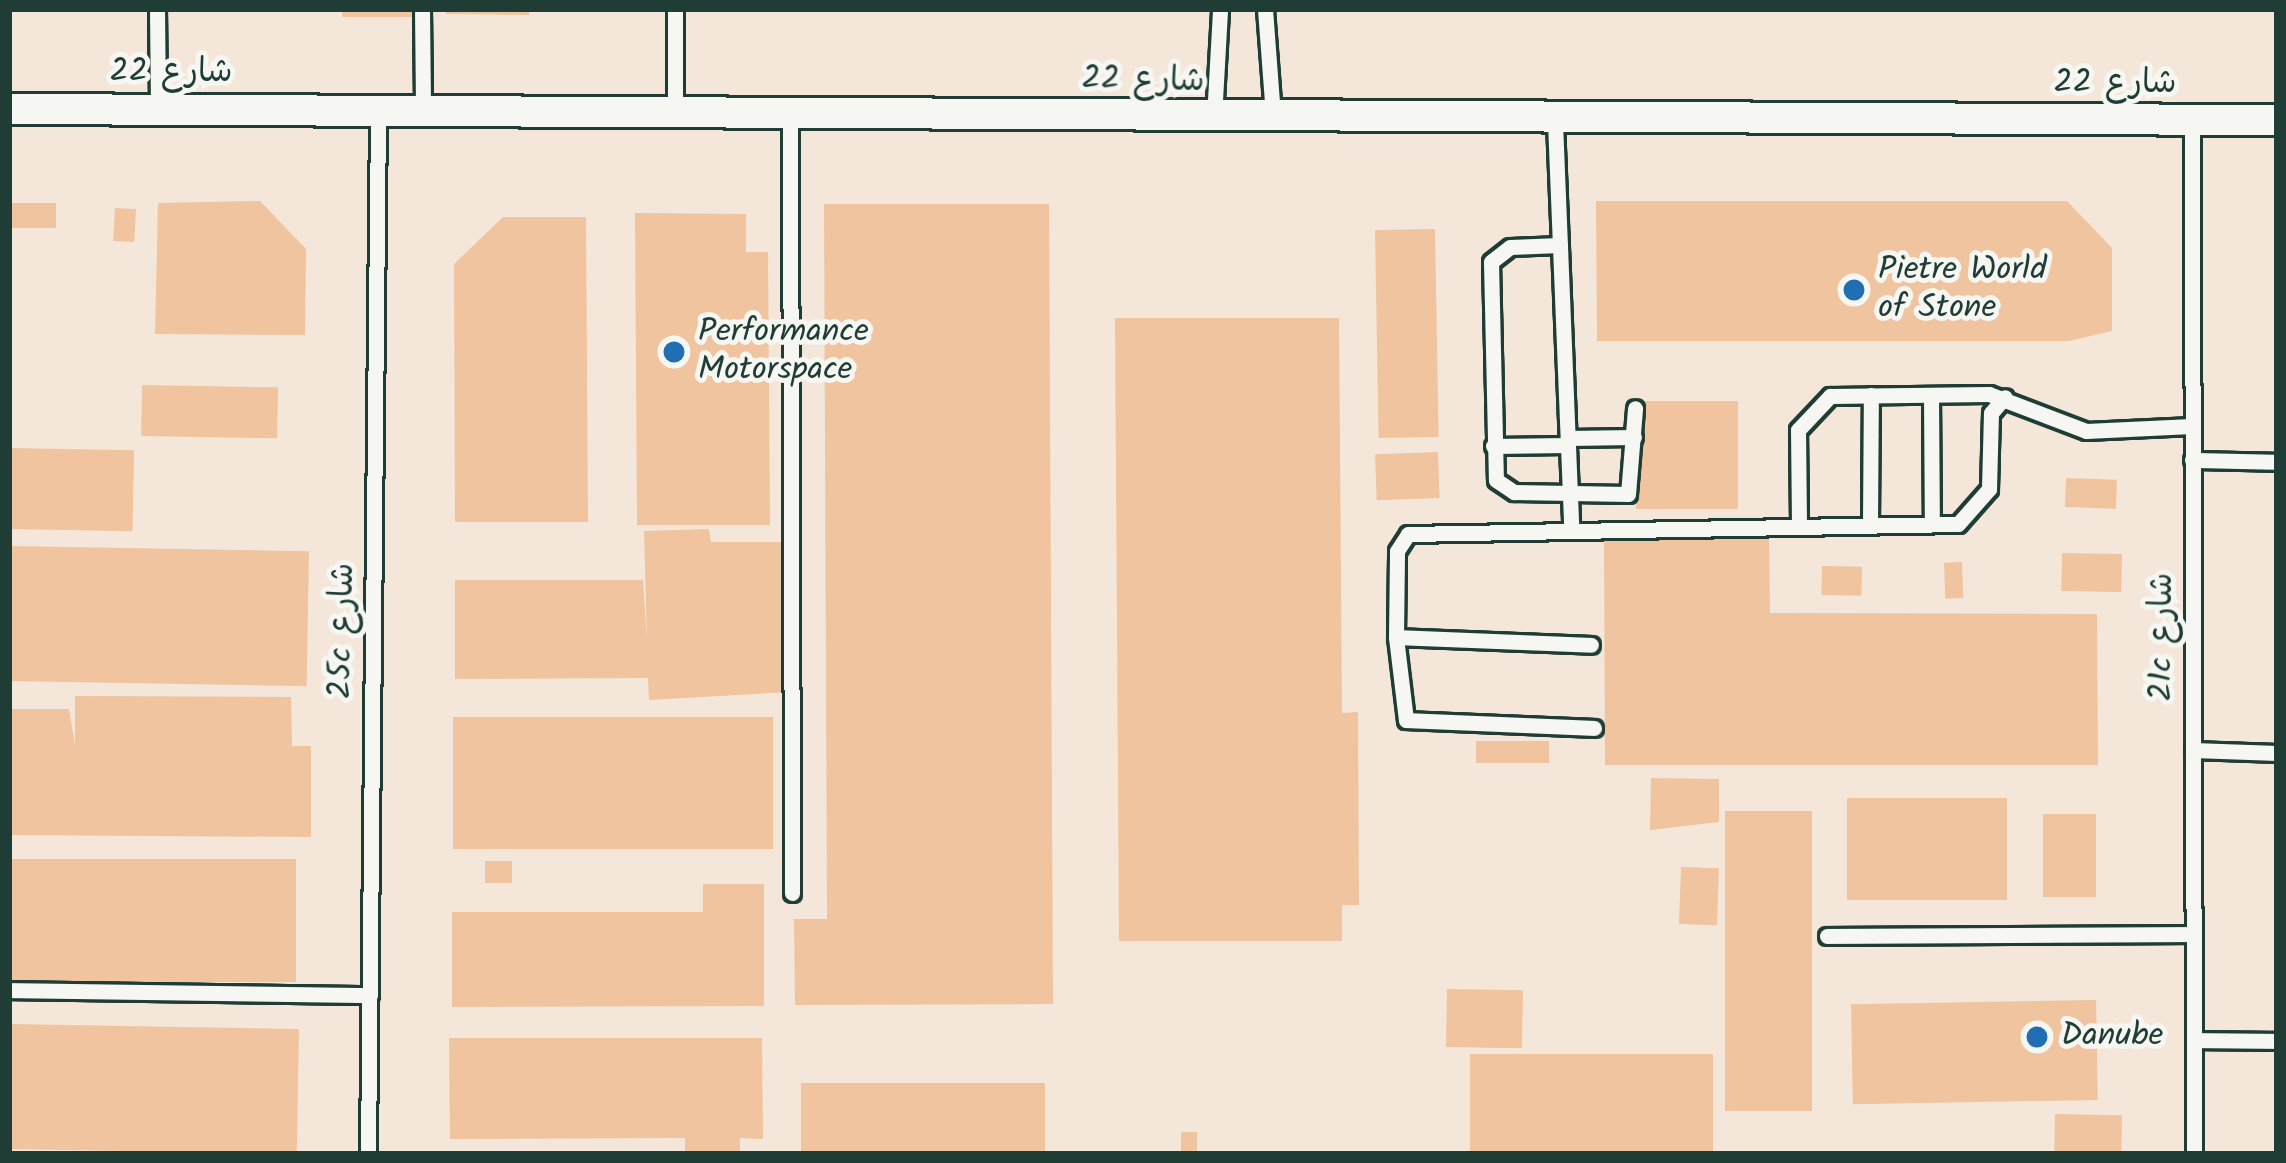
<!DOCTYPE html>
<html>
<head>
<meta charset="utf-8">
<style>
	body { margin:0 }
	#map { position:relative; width:2286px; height:1163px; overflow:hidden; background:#f6f6f2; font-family:Kalam,"Playpen Sans Arabic",sans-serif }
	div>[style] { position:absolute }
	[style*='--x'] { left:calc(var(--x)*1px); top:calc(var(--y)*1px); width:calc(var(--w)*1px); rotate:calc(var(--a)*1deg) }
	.built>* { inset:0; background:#f4e7d9; transform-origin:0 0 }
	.building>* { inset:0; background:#efc49f; transform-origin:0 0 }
	.roads { filter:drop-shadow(3px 0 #1f3d34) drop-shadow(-3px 0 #1f3d34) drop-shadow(0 3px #1f3d34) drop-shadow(0 -3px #1f3d34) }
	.service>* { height:15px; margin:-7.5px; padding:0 7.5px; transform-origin:7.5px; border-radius:7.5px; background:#f6f6f2 }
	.minor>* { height:30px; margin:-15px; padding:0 15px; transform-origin:15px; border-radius:15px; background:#f6f6f2 }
	.dots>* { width:33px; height:33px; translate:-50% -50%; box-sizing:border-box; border:6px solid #f6f6f2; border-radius:50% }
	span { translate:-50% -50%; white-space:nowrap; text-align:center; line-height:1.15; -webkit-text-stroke:10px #f6f6f2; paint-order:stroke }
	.street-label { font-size:33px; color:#1f3d34 }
	.poi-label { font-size:33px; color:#1f3d34 }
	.left { translate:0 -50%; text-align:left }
	.frame { position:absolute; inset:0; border:12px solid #1f3d34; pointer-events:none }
</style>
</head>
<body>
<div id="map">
	<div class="built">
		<i style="left:9px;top:9px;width:2268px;height:1145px"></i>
	</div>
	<div class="building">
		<i style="left:342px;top:9px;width:78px;height:8px"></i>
		<i style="clip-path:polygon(446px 9px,529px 9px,529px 15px,446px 14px)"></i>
		<i style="clip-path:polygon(260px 201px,306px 249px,305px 335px,155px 334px,158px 203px)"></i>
		<i style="clip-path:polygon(1596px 201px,2067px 201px,2112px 248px,2112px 331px,2069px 341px,1597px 341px)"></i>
		<i style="left:9px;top:203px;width:47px;height:25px"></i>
		<i style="clip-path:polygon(824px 204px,1049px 204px,1053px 1004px,795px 1005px,794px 919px,827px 919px)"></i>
		<i style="left:115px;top:208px;width:21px;height:33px;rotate:3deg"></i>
		<i style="clip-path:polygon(635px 213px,746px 214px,746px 252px,768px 252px,770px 525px,637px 525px)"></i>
		<i style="clip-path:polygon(503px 217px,586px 217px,588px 522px,455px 522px,454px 264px)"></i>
		<i style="left:1435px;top:229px;width:208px;height:60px;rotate:89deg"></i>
		<i style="clip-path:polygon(1115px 318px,1339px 318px,1342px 713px,1358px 712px,1359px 905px,1342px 905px,1342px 941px,1119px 941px)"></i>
		<i style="left:142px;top:385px;width:136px;height:51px;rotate:1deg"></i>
		<i style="left:1636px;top:401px;width:102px;height:108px"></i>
		<i style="left:9px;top:448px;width:125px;height:81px;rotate:1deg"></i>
		<i style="left:1438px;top:452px;width:46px;height:63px;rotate:88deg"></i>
		<i style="left:2066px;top:478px;width:51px;height:29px;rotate:2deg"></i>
		<i style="clip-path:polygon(709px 529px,711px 542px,787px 542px,788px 692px,649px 700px,648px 678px,455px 679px,455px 580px,643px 580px,647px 641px,644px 531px)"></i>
		<i style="clip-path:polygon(1604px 539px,1769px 539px,1770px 613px,2097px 614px,2098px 765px,1605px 765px)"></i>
		<i style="left:9px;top:546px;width:300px;height:135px;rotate:1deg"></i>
		<i style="left:2062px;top:553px;width:60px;height:38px;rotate:1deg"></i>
		<i style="left:1962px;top:562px;width:36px;height:18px;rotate:88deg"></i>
		<i style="left:1822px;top:566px;width:40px;height:29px;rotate:1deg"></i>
		<i style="clip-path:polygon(75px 696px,291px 697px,292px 746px,311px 746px,311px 837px,9px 835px,9px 709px,69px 709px,75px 745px)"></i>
		<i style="left:773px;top:717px;width:132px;height:320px;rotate:90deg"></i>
		<i style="left:1476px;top:741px;width:73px;height:22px"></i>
		<i style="clip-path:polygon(1651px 778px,1719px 779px,1719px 822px,1650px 830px)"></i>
		<i style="left:1847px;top:798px;width:160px;height:102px"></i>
		<i style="left:1725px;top:811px;width:87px;height:300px"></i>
		<i style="left:2043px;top:814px;width:53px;height:83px"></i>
		<i style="left:9px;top:859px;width:287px;height:123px"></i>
		<i style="left:485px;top:861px;width:27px;height:22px"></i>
		<i style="left:1681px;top:867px;width:38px;height:57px;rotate:2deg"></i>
		<i style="clip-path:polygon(703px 884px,764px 884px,764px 1006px,452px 1007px,452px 912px,703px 912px)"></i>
		<i style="left:1447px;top:989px;width:76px;height:58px;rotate:1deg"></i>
		<i style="left:2096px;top:1000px;width:100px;height:245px;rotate:89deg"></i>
		<i style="left:9px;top:1024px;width:290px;height:125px;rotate:1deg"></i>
		<i style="clip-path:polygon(449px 1038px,762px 1038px,763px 1139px,740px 1138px,740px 1154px,685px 1154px,685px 1138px,450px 1139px)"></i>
		<i style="left:1470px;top:1054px;width:243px;height:100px"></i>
		<i style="left:1045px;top:1083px;width:71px;height:244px;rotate:90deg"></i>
		<i style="left:2055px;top:1114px;width:67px;height:40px;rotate:1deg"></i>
		<i style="left:1181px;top:1132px;width:16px;height:22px"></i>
	</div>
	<div class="roads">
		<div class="service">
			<i style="--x:157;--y:9;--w:99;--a:89.4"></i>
			<i style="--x:422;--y:9;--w:100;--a:89.4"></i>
			<i style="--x:1265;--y:9;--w:107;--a:85.7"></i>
			<i style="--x:675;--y:112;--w:103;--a:-90"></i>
			<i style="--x:790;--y:113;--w:780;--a:89.85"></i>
			<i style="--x:1214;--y:118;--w:109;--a:-86.8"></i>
			<i style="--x:2192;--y:120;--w:1034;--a:89.89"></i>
			<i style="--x:1555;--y:122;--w:403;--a:87.7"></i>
			<i style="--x:1560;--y:245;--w:50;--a:177.7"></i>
			<i style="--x:1510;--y:247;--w:24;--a:142"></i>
			<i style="--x:1491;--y:262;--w:218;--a:88.7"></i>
			<i style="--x:1496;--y:480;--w:22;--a:34"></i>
			<i style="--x:1514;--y:492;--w:114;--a:1"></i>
			<i style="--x:1628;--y:494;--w:86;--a:-85.3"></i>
			<i style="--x:1931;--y:395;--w:129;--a:89.6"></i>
			<i style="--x:1568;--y:438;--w:66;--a:-0.9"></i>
			<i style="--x:1493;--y:446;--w:75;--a:-0.8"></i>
			<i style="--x:2192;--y:460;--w:85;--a:1.3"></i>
			<i style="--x:1799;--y:524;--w:94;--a:-90.6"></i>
			<i style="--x:1798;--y:430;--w:47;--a:-46.7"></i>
			<i style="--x:1830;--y:396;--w:159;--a:-0.7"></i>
			<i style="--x:1989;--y:394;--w:104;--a:20.9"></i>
			<i style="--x:2086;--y:431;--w:106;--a:-2.7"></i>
			<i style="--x:1870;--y:524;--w:129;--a:-89.6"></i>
			<i style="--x:1396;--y:637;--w:195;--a:2.3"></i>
			<i style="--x:1594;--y:728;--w:188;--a:-177.6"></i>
			<i style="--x:1406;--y:720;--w:84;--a:-96.9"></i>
			<i style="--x:1396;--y:637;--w:86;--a:-89.3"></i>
			<i style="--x:1397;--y:551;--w:20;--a:-57"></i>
			<i style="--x:1408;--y:534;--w:550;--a:-1.04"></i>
			<i style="--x:1958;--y:524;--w:47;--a:-48.5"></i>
			<i style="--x:1989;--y:489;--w:76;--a:-88.5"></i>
			<i style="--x:1991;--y:413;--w:21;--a:-49"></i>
			<i style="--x:2193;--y:750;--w:84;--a:2"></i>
			<i style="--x:1827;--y:936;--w:366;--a:-0.3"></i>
			<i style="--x:9;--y:990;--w:361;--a:0.8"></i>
			<i style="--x:2194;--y:1040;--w:83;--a:0.7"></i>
			<i style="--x:368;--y:1154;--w:1045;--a:-89.45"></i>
		</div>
		<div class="minor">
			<i style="--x:9;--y:109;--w:2268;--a:0.28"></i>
		</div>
	</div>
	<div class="dots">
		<i style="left:1854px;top:290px;background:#1f6fb2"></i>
		<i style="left:674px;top:352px;background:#1f6fb2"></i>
		<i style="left:2037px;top:1037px;background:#1f6fb2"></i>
	</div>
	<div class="street-label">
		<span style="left:171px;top:73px">شارع 22</span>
		<span style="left:1143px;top:81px;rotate:1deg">شارع 22</span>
		<span style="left:2115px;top:84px">شارع 22</span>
		<span style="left:343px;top:631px;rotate:-89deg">25c شارع</span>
		<span style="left:2163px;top:637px;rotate:-90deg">21c شارع</span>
	</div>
	<div class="poi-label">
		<span class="left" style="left:1878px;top:290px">Pietre World<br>of Stone</span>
		<span class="left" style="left:698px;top:352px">Performance<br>Motorspace</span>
		<span class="left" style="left:2061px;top:1037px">Danube</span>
	</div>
	<div class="frame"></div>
</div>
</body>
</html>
